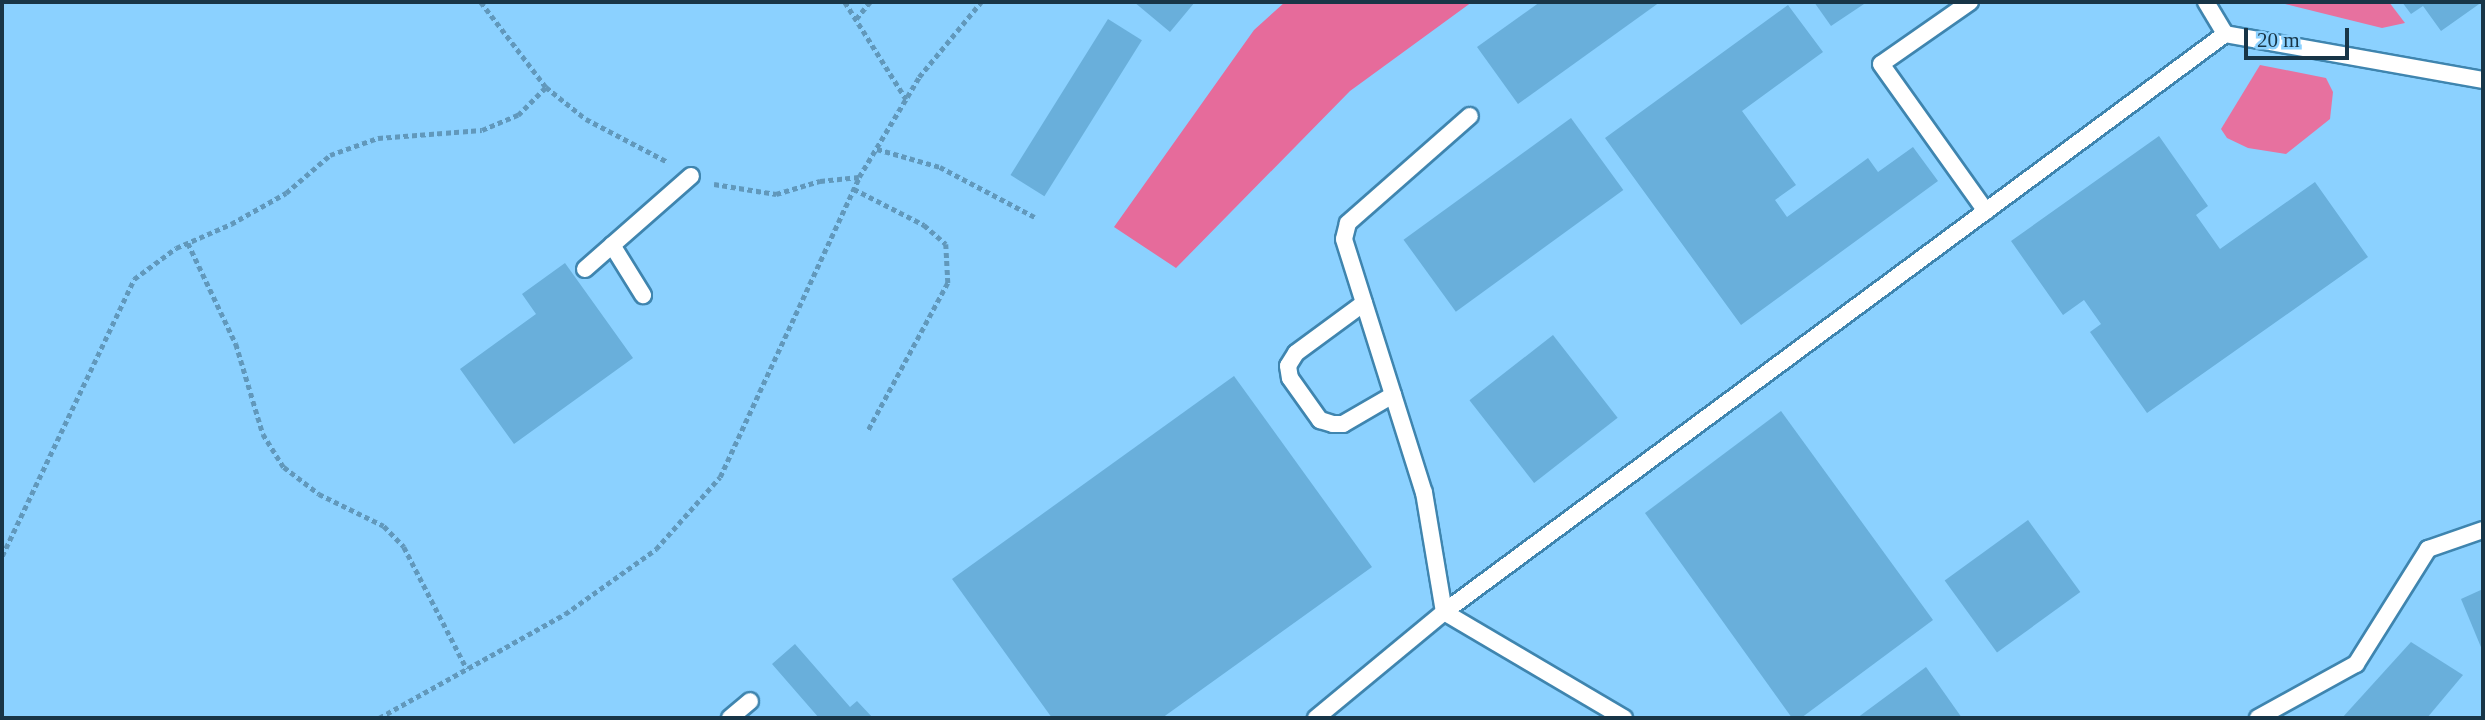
<!DOCTYPE html>
<html>
<head>
<meta charset="utf-8">
<style>
	body { margin:0 }
	#map { position:relative; width:2485px; height:720px; overflow:hidden; background:#8bd1ff; font-family:"Times New Roman",serif }
	div>[style] { position:absolute }
	[style*='--x'] { left:calc(var(--x)*1px); top:calc(var(--y)*1px); width:calc(var(--w)*1px); rotate:calc(var(--a)*1deg) }
	.green>* { inset:0; background:#e7719f }
	.forest>* { inset:0; background:#e66b9b }
	.building>* { inset:0; background:#69afdb; transform-origin:0 0 }
	.path>* { height:4.5px; margin-top:-2.25px; transform-origin:0; background:repeating-linear-gradient(90deg,#6198bb 0 5px,transparent 0 8.5px) }
	.roads { filter:drop-shadow(2px 0 #3f85af) drop-shadow(-2px 0 #3f85af) drop-shadow(0 2px #3f85af) drop-shadow(0 -2px #3f85af) }
	.lane>* { height:16px; margin:-8px; padding:0 8px; transform-origin:8px; border-radius:8px; background:#fff }
	span { translate:-50% -50%; white-space:nowrap; text-align:center; line-height:1.15; -webkit-text-stroke:6px #8bd1ff; paint-order:stroke }
	.frame { position:absolute; inset:0; border:4px solid #183547; pointer-events:none }
	.scale { position:absolute; left:2244px; top:28px; width:105px; height:32px; box-sizing:border-box; border:4px solid #183547; border-top:0; padding-left:9px; font-size:21px; line-height:24px; white-space:nowrap; color:#183547; -webkit-text-stroke:5px #8bd1ff; paint-order:stroke }
</style>
</head>
<body>
<div id="map">
	<div class="green">
		<i style="clip-path:polygon(2277px 2px,2389px 2px,2405px 23px,2382px 28px)"></i>
		<i style="clip-path:polygon(2260px 65px,2326px 78px,2333px 92px,2330px 119px,2286px 154px,2248px 148px,2227px 138px,2221px 129px)"></i>
	</div>
	<div class="forest">
		<i style="clip-path:polygon(1285px 2px,1472px 2px,1350px 91px,1176px 268px,1114px 227px,1254px 30px)"></i>
	</div>
	<div class="building">
		<i style="clip-path:polygon(1134px 2px,1195px 2px,1170px 32px)"></i>
		<i style="clip-path:polygon(1540px 2px,1660px 2px,1518px 104px,1477px 47px)"></i>
		<i style="clip-path:polygon(1814px 2px,1867px 2px,1831px 26px)"></i>
		<i style="clip-path:polygon(2402px 2px,2482px 2px,2441px 31px,2423px 6px,2411px 14px)"></i>
		<i style="clip-path:polygon(1788px 5px,1823px 52px,1742px 111px,1796px 185px,1775px 200px,1787px 217px,1868px 158px,1878px 172px,1913px 147px,1938px 181px,1741px 325px,1605px 138px)"></i>
		<i style="left:1108px;top:19px;width:40px;height:184px;rotate:32deg"></i>
		<i style="left:1571px;top:118px;width:89px;height:207px;rotate:54deg"></i>
		<i style="clip-path:polygon(2159px 136px,2208px 206px,2196px 215px,2220px 249px,2315px 182px,2368px 257px,2147px 413px,2090px 332px,2101px 324px,2084px 300px,2063px 315px,2011px 241px)"></i>
		<i style="clip-path:polygon(565px 263px,633px 358px,514px 444px,460px 369px,536px 314px,522px 294px)"></i>
		<i style="left:1553px;top:335px;width:105px;height:106px;rotate:52deg"></i>
		<i style="clip-path:polygon(1234px 376px,1372px 567px,1162px 718px,1052px 718px,952px 579px)"></i>
		<i style="clip-path:polygon(1781px 411px,1933px 620px,1801px 718px,1792px 718px,1645px 513px)"></i>
		<i style="left:2028px;top:520px;width:89px;height:103px;rotate:54deg"></i>
		<i style="clip-path:polygon(2483px 589px,2483px 652px,2461px 599px)"></i>
		<i style="clip-path:polygon(2411px 642px,2463px 675px,2427px 718px,2342px 718px)"></i>
		<i style="clip-path:polygon(795px 644px,850px 707px,857px 701px,873px 718px,819px 718px,772px 664px)"></i>
		<i style="clip-path:polygon(1926px 667px,1962px 718px,1857px 718px)"></i>
	</div>
	<div class="path">
		<i style="--x:481;--y:2;--w:107;--a:52.6"></i>
		<i style="--x:546;--y:87;--w:51;--a:38.7"></i>
		<i style="--x:586;--y:119;--w:93;--a:27.7"></i>
		<i style="--x:845;--y:2;--w:115;--a:57.8"></i>
		<i style="--x:856;--y:19;--w:22;--a:-51"></i>
		<i style="--x:877;--y:149;--w:66;--a:15.9"></i>
		<i style="--x:940;--y:167;--w:107;--a:27.8"></i>
		<i style="--x:714;--y:184;--w:63;--a:9.2"></i>
		<i style="--x:776;--y:194;--w:46;--a:-16.5"></i>
		<i style="--x:820;--y:181;--w:39;--a:-6"></i>
		<i style="--x:854;--y:189;--w:79;--a:27.2"></i>
		<i style="--x:924;--y:225;--w:29;--a:41"></i>
		<i style="--x:946;--y:244;--w:39;--a:87"></i>
		<i style="--x:948;--y:283;--w:168;--a:118.4"></i>
		<i style="--x:188;--y:243;--w:112;--a:64.6"></i>
		<i style="--x:236;--y:344;--w:94;--a:73.3"></i>
		<i style="--x:263;--y:434;--w:39;--a:58"></i>
		<i style="--x:284;--y:467;--w:44;--a:37.6"></i>
		<i style="--x:319;--y:494;--w:72;--a:26.2"></i>
		<i style="--x:384;--y:526;--w:29;--a:46"></i>
		<i style="--x:404;--y:547;--w:137;--a:62.7"></i>
		<i style="--x:2;--y:556;--w:307;--a:-64.5"></i>
		<i style="--x:134;--y:279;--w:52;--a:-36.4"></i>
		<i style="--x:176;--y:248;--w:60;--a:-23.6"></i>
		<i style="--x:231;--y:224;--w:63;--a:-29.4"></i>
		<i style="--x:286;--y:193;--w:58;--a:-40.8"></i>
		<i style="--x:330;--y:155;--w:51;--a:-19.5"></i>
		<i style="--x:378;--y:138;--w:104;--a:-4.4"></i>
		<i style="--x:482;--y:130;--w:39;--a:-23"></i>
		<i style="--x:518;--y:115;--w:40;--a:-45"></i>
		<i style="--x:379;--y:718;--w:213;--a:-29.2"></i>
		<i style="--x:565;--y:614;--w:112;--a:-35.5"></i>
		<i style="--x:656;--y:549;--w:96;--a:-48.4"></i>
		<i style="--x:720;--y:477;--w:331;--a:-65.1"></i>
		<i style="--x:859;--y:177;--w:117;--a:-59"></i>
		<i style="--x:919;--y:77;--w:97;--a:-50.4"></i>
	</div>
	<div class="roads">
		<div class="lane">
			<i style="--x:1970;--y:2;--w:108;--a:145.1"></i>
			<i style="--x:1881;--y:64;--w:181;--a:54.5"></i>
			<i style="--x:2206;--y:2;--w:37;--a:59"></i>
			<i style="--x:612;--y:245;--w:59;--a:58.2"></i>
			<i style="--x:585;--y:269;--w:141;--a:-41.3"></i>
			<i style="--x:1364;--y:303;--w:84;--a:143.7"></i>
			<i style="--x:1296;--y:353;--w:15;--a:122"></i>
			<i style="--x:1288;--y:366;--w:12;--a:81"></i>
			<i style="--x:1290;--y:378;--w:52;--a:54.5"></i>
			<i style="--x:1320;--y:420;--w:14;--a:17"></i>
			<i style="--x:1333;--y:424;--w:10;--a:0"></i>
			<i style="--x:1343;--y:424;--w:58;--a:-30.1"></i>
			<i style="--x:730;--y:718;--w:26;--a:-40"></i>
			<i style="--x:1316;--y:718;--w:166;--a:-39.6"></i>
			<i style="--x:1444;--y:612;--w:121;--a:-99.5"></i>
			<i style="--x:1424;--y:493;--w:266;--a:-107.5"></i>
			<i style="--x:1344;--y:239;--w:16;--a:-76"></i>
			<i style="--x:1348;--y:223;--w:162;--a:-41.3"></i>
			<i style="--x:1624;--y:718;--w:209;--a:-149.5"></i>
			<i style="--x:1444;--y:612;--w:972;--a:-36.5"></i>
			<i style="--x:2225;--y:34;--w:262;--a:10.1"></i>
			<i style="--x:2258;--y:718;--w:112;--a:-28.9"></i>
			<i style="--x:2356;--y:664;--w:136;--a:-57.9"></i>
			<i style="--x:2428;--y:549;--w:58;--a:-19.1"></i>
		</div>
	</div>
	<div class="frame"></div>
	<div class="scale">20 m</div>
</div>
</body>
</html>
